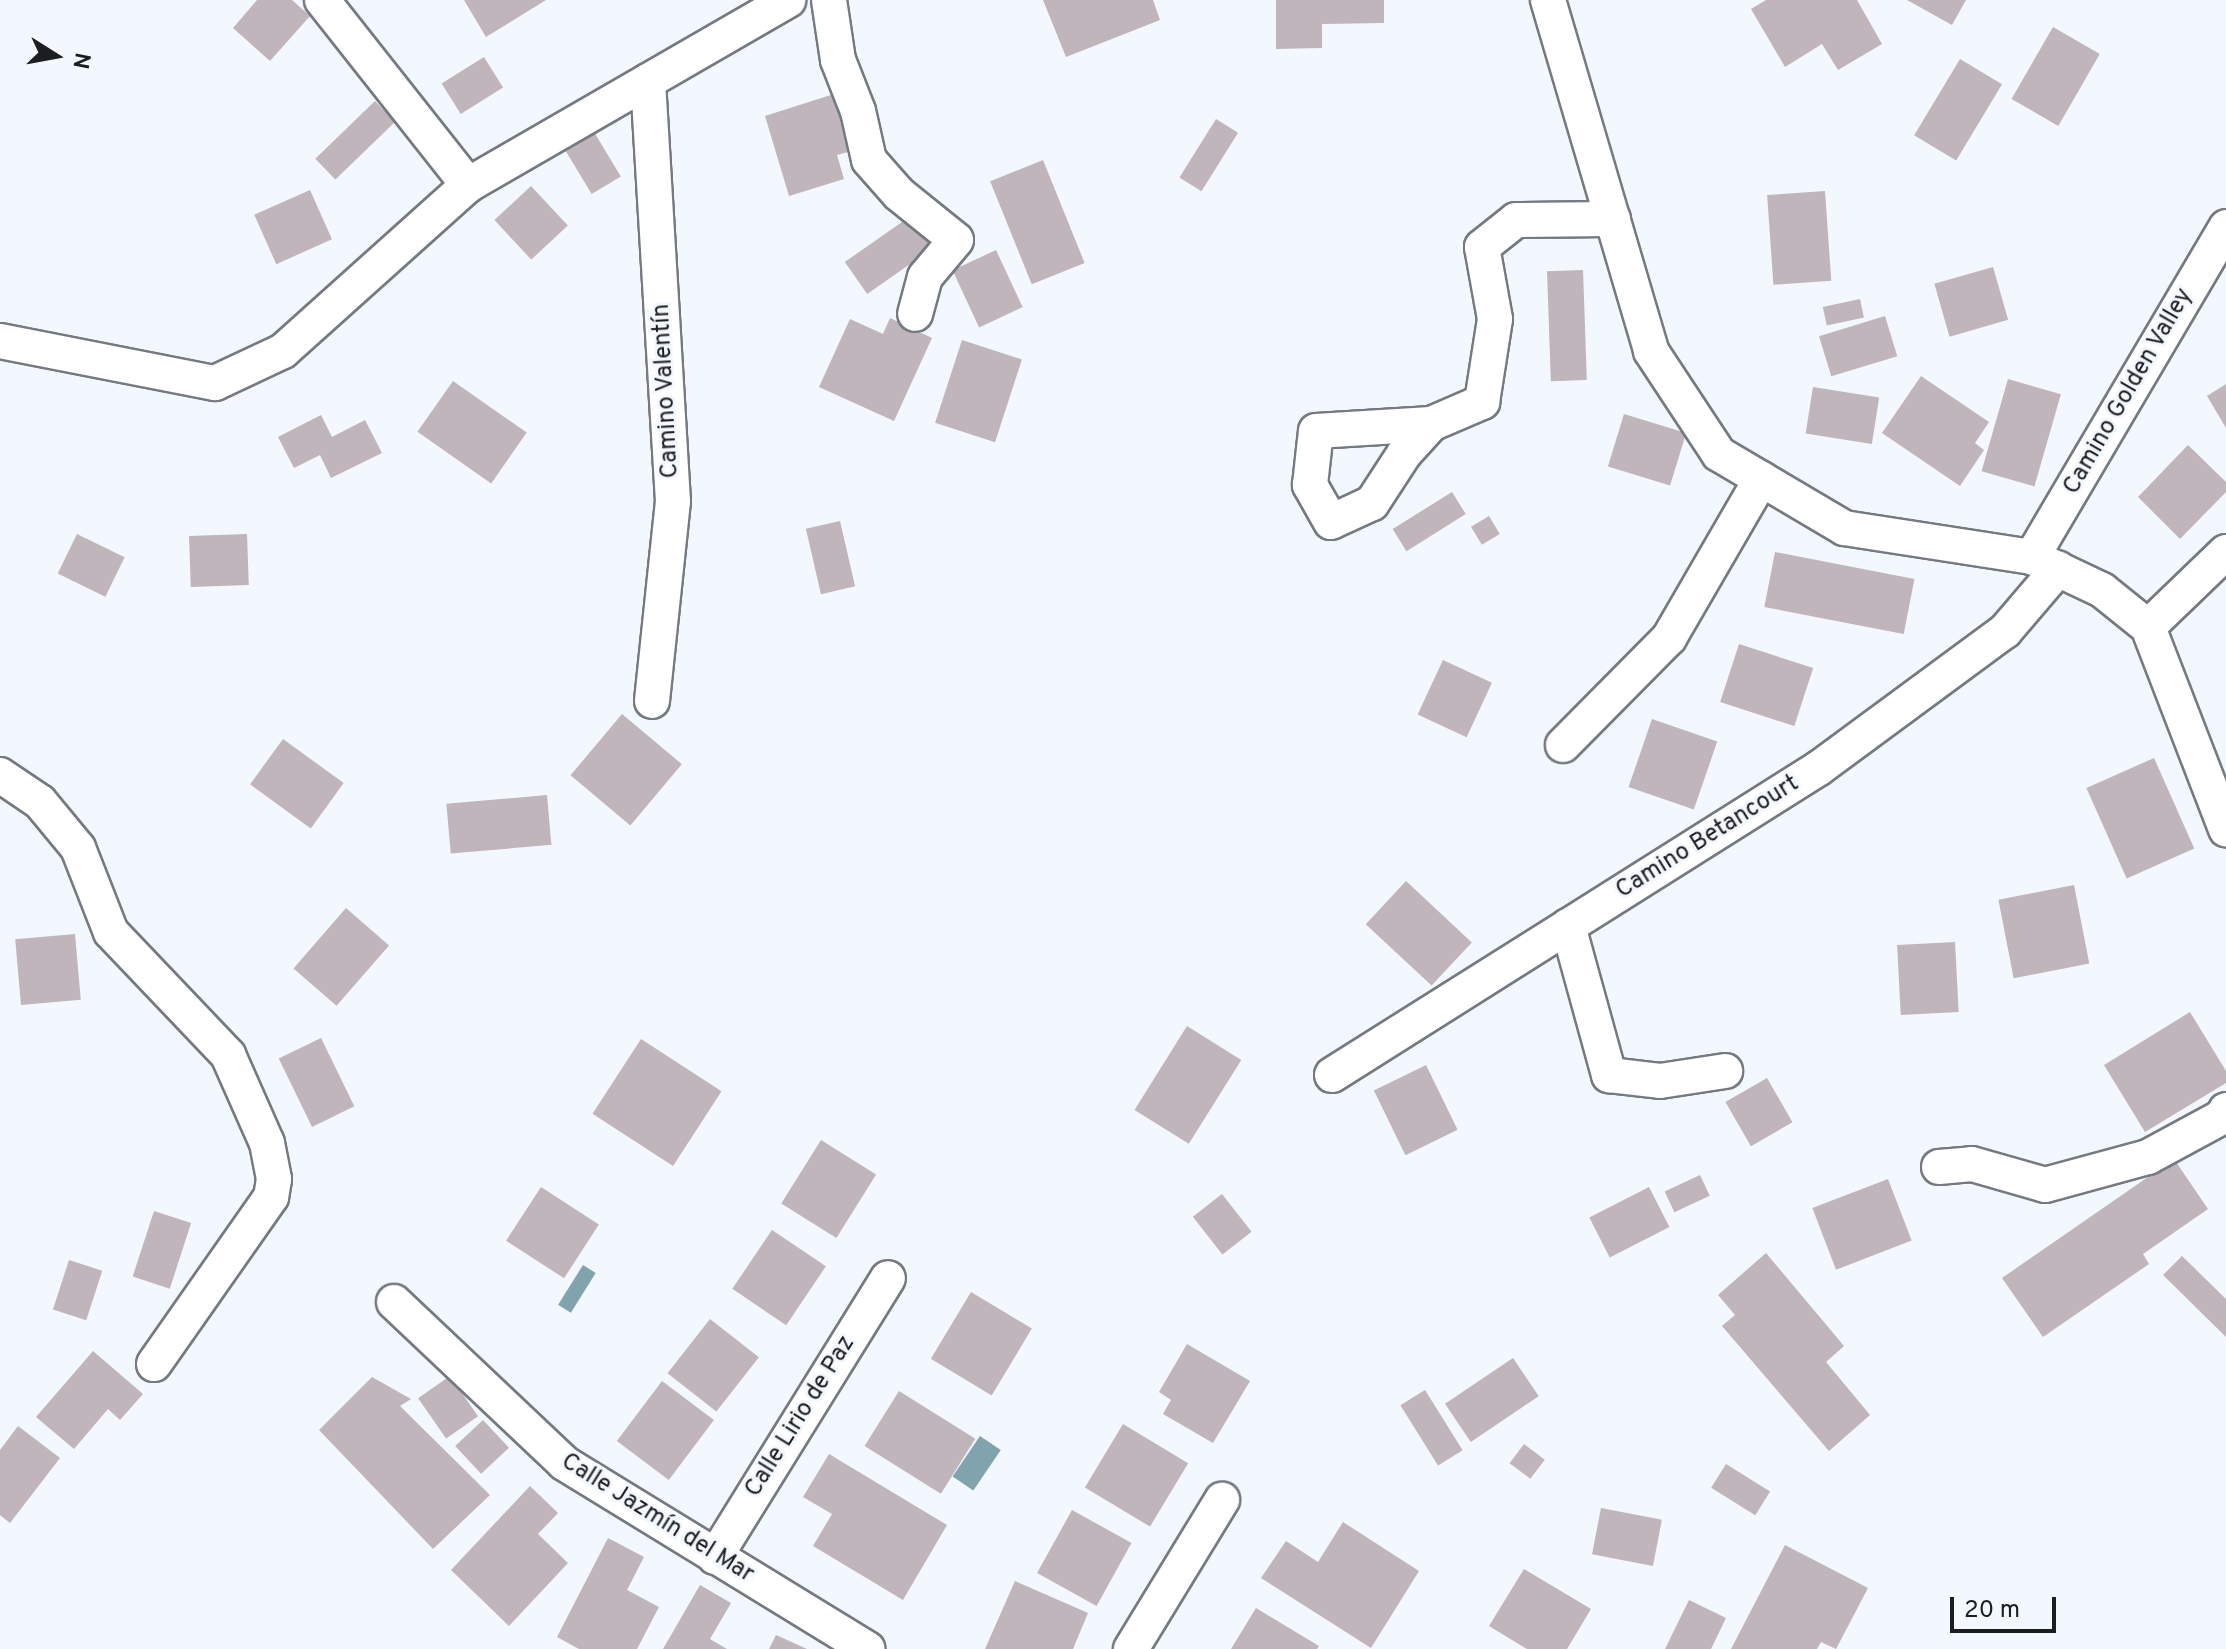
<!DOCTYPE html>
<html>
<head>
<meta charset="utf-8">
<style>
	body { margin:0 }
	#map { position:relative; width:2226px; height:1649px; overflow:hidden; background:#f3f7fe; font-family:Overpass,sans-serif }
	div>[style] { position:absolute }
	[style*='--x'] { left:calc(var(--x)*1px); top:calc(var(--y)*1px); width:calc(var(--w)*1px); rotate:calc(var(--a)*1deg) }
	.water>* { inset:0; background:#81a3ae; transform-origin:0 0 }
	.building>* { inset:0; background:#bfb5ba; transform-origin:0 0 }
	.roads { filter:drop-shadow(2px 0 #757981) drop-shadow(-2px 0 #757981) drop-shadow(0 2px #757981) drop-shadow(0 -2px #757981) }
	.minor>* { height:34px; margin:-17px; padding:0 17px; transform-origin:17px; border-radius:17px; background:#fff }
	span { translate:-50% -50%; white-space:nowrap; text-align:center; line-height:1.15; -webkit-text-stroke:6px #f3f7fe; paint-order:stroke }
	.street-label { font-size:24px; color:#1b1d20 }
	.north { position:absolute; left:16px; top:16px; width:80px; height:80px; -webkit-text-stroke:6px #f3f7fe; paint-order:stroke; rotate:101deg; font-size:22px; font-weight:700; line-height:32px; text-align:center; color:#1b1d20 }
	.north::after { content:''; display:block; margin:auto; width:28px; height:36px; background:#1b1d20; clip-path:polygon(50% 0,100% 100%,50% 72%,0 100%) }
	.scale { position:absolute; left:1950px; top:1597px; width:106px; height:36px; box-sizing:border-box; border:4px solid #1b1d20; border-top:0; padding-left:10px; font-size:24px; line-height:28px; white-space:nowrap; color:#1b1d20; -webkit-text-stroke:6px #f3f7fe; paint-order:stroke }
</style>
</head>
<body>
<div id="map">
	<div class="water">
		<i style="left:583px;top:1265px;width:15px;height:47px;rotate:32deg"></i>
		<i style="left:980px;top:1436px;width:25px;height:49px;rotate:34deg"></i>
	</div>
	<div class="building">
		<i style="clip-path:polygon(257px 0,292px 0,310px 16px,270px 61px,233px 28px)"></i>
		<i style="clip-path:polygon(464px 0,546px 0,486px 37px)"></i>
		<i style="clip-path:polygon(1043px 0,1153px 0,1160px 20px,1066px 57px)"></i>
		<i style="clip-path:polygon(1276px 0,1384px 0,1384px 23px,1322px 24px,1322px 48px,1276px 49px)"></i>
		<i style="clip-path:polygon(1766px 0,1857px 0,1882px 44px,1838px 70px,1822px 44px,1785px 67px,1751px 9px)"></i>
		<i style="clip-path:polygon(1907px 0,1966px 0,1952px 25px)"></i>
		<i style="left:2053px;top:27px;width:54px;height:83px;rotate:30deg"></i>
		<i style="left:484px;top:57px;width:36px;height:50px;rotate:58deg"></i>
		<i style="left:1960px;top:59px;width:49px;height:89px;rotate:31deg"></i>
		<i style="clip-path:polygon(837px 93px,855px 150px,837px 155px,844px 179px,789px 196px,765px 116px)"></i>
		<i style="left:375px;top:101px;width:29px;height:83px;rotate:46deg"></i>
		<i style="left:1216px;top:119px;width:26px;height:69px;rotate:32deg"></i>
		<i style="left:594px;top:132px;width:52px;height:34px;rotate:59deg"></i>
		<i style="left:1043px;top:160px;width:111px;height:57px;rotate:68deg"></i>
		<i style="left:531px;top:186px;width:54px;height:50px;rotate:47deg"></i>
		<i style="left:310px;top:190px;width:54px;height:61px;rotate:66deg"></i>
		<i style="left:1825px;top:191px;width:90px;height:58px;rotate:86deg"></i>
		<i style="left:912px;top:215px;width:39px;height:82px;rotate:55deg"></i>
		<i style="left:996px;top:250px;width:63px;height:48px;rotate:65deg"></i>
		<i style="left:1993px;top:267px;width:55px;height:61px;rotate:74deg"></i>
		<i style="left:1583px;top:270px;width:110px;height:36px;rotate:88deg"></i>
		<i style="left:1860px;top:299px;width:19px;height:38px;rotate:78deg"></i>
		<i style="left:1885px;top:316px;width:42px;height:69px;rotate:73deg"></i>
		<i style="clip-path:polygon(890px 318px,932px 338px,894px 421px,819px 387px,850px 319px,883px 334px)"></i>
		<i style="left:962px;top:340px;width:63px;height:87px;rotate:18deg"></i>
		<i style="clip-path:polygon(1921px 376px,1989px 422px,1975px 443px,1984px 450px,1960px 486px,1882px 433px)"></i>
		<i style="left:2008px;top:379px;width:55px;height:96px;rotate:16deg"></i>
		<i style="left:453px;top:381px;width:90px;height:62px;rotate:35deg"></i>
		<i style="clip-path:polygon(2226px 384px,2226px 428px,2207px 396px)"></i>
		<i style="left:1813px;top:387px;width:67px;height:47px;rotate:9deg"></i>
		<i style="left:1624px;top:414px;width:65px;height:55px;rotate:17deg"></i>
		<i style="clip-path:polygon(321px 415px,332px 437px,365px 420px,382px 453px,331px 478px,320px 455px,294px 468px,278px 437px)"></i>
		<i style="clip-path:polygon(2188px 445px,2226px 482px,2226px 492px,2180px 539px,2138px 497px)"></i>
		<i style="left:1452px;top:492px;width:26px;height:70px;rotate:58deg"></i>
		<i style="left:1489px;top:516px;width:21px;height:21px;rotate:59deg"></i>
		<i style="left:840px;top:521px;width:67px;height:35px;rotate:77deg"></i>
		<i style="left:77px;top:534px;width:53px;height:44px;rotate:26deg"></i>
		<i style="left:247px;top:534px;width:51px;height:58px;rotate:88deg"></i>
		<i style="left:1775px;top:552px;width:142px;height:56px;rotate:11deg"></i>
		<i style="left:1739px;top:644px;width:78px;height:61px;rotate:18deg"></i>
		<i style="left:1443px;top:660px;width:54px;height:60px;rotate:25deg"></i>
		<i style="left:622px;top:714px;width:78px;height:80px;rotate:40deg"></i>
		<i style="left:1652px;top:719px;width:69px;height:72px;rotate:19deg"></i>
		<i style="left:283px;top:739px;width:75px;height:56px;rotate:36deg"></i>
		<i style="left:2154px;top:758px;width:99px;height:74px;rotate:66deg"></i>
		<i style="left:547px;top:795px;width:50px;height:101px;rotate:85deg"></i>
		<i style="left:1406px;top:881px;width:90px;height:59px;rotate:43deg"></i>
		<i style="left:2074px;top:885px;width:80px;height:77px;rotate:79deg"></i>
		<i style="left:346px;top:908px;width:57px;height:80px;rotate:41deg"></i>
		<i style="left:75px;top:934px;width:66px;height:60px;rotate:85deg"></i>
		<i style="left:1955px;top:942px;width:70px;height:58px;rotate:87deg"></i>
		<i style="clip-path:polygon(2190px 1012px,2226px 1071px,2226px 1083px,2145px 1132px,2104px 1065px)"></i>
		<i style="left:1187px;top:1026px;width:64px;height:99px;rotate:32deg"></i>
		<i style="left:321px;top:1038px;width:76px;height:47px;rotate:64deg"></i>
		<i style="left:641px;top:1039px;width:96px;height:89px;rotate:33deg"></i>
		<i style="left:1426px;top:1065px;width:72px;height:58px;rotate:64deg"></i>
		<i style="left:1767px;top:1078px;width:51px;height:48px;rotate:60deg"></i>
		<i style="left:821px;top:1140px;width:65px;height:75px;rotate:32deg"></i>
		<i style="clip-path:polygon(2174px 1159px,2208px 1209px,2143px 1254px,2149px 1264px,2043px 1337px,2002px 1278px)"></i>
		<i style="left:1700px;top:1175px;width:23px;height:39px;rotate:65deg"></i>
		<i style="left:1888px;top:1179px;width:66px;height:81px;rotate:69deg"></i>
		<i style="left:541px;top:1187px;width:69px;height:64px;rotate:33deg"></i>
		<i style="left:1649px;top:1187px;width:45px;height:67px;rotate:63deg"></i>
		<i style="left:1222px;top:1194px;width:48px;height:37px;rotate:52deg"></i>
		<i style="left:154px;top:1211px;width:39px;height:69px;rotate:18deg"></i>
		<i style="left:772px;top:1230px;width:65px;height:71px;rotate:34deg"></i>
		<i style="clip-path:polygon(1766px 1253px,1844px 1346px,1826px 1362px,1870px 1415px,1829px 1451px,1722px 1326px,1735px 1315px,1718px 1295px)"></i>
		<i style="clip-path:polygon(2182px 1256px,2226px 1299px,2226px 1337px,2163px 1275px)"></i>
		<i style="left:69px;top:1260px;width:35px;height:52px;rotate:18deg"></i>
		<i style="left:971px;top:1292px;width:71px;height:78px;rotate:31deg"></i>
		<i style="left:710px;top:1319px;width:62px;height:69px;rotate:38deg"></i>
		<i style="clip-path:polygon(1187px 1344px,1250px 1381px,1213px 1443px,1163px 1414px,1171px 1400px,1159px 1392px)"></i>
		<i style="clip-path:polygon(93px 1351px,143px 1394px,120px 1420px,108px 1409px,74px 1449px,36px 1417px)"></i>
		<i style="left:1513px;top:1358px;width:46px;height:82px;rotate:56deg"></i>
		<i style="left:450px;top:1376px;width:49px;height:39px;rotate:55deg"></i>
		<i style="clip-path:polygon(372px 1377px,411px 1399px,400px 1406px,490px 1495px,433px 1549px,319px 1430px)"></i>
		<i style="left:662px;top:1381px;width:65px;height:75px;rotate:37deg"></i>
		<i style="left:1425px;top:1390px;width:71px;height:29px;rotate:58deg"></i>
		<i style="left:899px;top:1391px;width:90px;height:65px;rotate:32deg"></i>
		<i style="left:483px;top:1420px;width:38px;height:38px;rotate:47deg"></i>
		<i style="left:1123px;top:1424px;width:76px;height:74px;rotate:31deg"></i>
		<i style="clip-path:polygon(18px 1426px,60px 1458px,10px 1523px,0 1515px,0 1450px)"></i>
		<i style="left:1524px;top:1444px;width:26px;height:24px;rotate:37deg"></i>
		<i style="clip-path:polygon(829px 1454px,947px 1525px,903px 1600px,813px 1546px,832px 1514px,803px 1497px)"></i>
		<i style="left:1726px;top:1464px;width:52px;height:28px;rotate:32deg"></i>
		<i style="clip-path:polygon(530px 1486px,558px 1513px,538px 1534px,568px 1563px,509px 1626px,451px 1570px)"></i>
		<i style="left:1601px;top:1508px;width:62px;height:47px;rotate:11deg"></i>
		<i style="left:1072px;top:1510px;width:68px;height:72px;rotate:29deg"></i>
		<i style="clip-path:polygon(1343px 1522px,1419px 1571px,1371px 1648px,1261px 1578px,1286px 1541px,1318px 1562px)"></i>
		<i style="clip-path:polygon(608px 1538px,644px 1557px,627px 1590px,659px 1607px,637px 1649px,579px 1649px,557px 1637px)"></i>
		<i style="clip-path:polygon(1785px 1545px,1868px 1588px,1836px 1649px,1821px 1642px,1817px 1649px,1731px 1649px)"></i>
		<i style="clip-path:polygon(1524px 1569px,1591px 1609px,1567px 1649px,1527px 1649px,1489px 1626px)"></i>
		<i style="clip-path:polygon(1015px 1581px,1088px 1613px,1073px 1649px,985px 1649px)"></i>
		<i style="clip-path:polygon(700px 1585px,731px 1603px,710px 1639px,727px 1649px,663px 1649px)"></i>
		<i style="clip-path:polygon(1689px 1600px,1726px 1618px,1711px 1649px,1665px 1649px)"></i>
		<i style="clip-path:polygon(1256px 1608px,1319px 1646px,1317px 1649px,1231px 1649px)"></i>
		<i style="clip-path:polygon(776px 1635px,807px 1649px,769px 1649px)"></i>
	</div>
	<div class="roads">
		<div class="minor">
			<i style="--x:322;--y:0;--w:236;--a:51.7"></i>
			<i style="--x:829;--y:0;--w:61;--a:81.5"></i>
			<i style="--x:838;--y:60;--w:55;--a:68.6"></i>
			<i style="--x:858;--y:111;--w:50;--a:77.3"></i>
			<i style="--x:869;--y:160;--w:45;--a:48.6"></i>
			<i style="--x:899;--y:194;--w:73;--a:38.9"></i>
			<i style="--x:956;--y:240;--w:48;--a:130"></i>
			<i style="--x:925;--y:277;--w:38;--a:105"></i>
			<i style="--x:1548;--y:0;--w:366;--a:73.6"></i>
			<i style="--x:1651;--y:351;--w:123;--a:56.6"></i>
			<i style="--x:1719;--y:454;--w:145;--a:30.6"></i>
			<i style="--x:1844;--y:528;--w:190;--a:8.8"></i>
			<i style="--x:2032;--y:557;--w:77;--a:25.2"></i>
			<i style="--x:2102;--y:590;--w:59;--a:38.8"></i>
			<i style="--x:2148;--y:627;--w:217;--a:68.9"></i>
			<i style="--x:648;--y:81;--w:421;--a:86.6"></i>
			<i style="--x:673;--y:501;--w:201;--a:96"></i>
			<i style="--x:0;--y:341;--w:219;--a:11.1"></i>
			<i style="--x:215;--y:383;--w:75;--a:-25.2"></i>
			<i style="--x:283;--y:351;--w:249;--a:-41.9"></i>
			<i style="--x:468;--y:185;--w:370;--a:-30"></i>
			<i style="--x:1431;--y:424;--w:40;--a:132"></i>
			<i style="--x:1404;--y:454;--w:59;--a:123.1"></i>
			<i style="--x:1372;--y:503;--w:45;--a:155.1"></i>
			<i style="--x:1331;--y:522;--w:43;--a:-119.6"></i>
			<i style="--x:1310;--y:485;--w:54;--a:-83.7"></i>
			<i style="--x:1316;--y:431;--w:115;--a:-3.5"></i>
			<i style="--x:1431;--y:424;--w:56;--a:-23.3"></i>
			<i style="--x:1482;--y:402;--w:84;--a:-81.1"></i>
			<i style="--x:1495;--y:319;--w:73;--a:-100.2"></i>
			<i style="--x:1482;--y:247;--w:43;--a:-38.5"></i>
			<i style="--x:1516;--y:220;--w:97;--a:-0.6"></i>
			<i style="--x:2032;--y:557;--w:383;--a:-59.5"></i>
			<i style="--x:2148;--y:627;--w:108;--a:-43.9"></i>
			<i style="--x:1563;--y:745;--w:151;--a:-45.3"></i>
			<i style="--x:1669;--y:638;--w:184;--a:-59.9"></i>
			<i style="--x:0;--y:775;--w:48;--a:34"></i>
			<i style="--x:40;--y:802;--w:60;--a:50.4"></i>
			<i style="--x:78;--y:848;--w:90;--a:68.6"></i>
			<i style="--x:111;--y:932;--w:170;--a:46.4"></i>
			<i style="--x:228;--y:1055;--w:96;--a:66.1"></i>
			<i style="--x:267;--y:1143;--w:37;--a:79"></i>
			<i style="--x:274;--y:1179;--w:18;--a:99"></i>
			<i style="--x:271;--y:1197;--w:204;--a:125"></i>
			<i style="--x:1568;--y:926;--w:155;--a:74.6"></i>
			<i style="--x:1609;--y:1075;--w:51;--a:6.7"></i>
			<i style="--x:1660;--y:1081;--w:66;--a:-8.7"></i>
			<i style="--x:1332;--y:1075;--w:576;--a:-32.23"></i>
			<i style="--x:1819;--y:768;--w:231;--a:-36.4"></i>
			<i style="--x:2005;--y:631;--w:82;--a:-49.5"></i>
			<i style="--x:1939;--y:1167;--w:33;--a:-5"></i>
			<i style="--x:1972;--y:1164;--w:76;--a:16"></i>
			<i style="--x:2045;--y:1185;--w:107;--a:-15.2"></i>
			<i style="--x:2148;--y:1157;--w:84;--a:-28.4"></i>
			<i style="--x:2222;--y:1117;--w:8;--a:-60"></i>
			<i style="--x:394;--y:1302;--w:234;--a:43.4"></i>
			<i style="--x:564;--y:1463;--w:356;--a:31.5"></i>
			<i style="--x:715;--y:1557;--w:328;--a:-58.2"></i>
			<i style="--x:1131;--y:1649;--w:175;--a:-58.6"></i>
		</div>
	</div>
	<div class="street-label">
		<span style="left:667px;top:391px;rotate:-93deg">Camino Valentín</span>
		<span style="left:2129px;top:392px;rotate:-60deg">Camino Golden Valley</span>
		<span style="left:1708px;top:838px;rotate:-32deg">Camino Betancourt</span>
		<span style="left:801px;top:1417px;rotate:-58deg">Calle Lirio de Paz</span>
		<span style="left:657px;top:1519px;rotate:32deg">Calle Jazmín del Mar</span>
	</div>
	<div class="north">N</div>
	<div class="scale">20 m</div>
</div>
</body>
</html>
